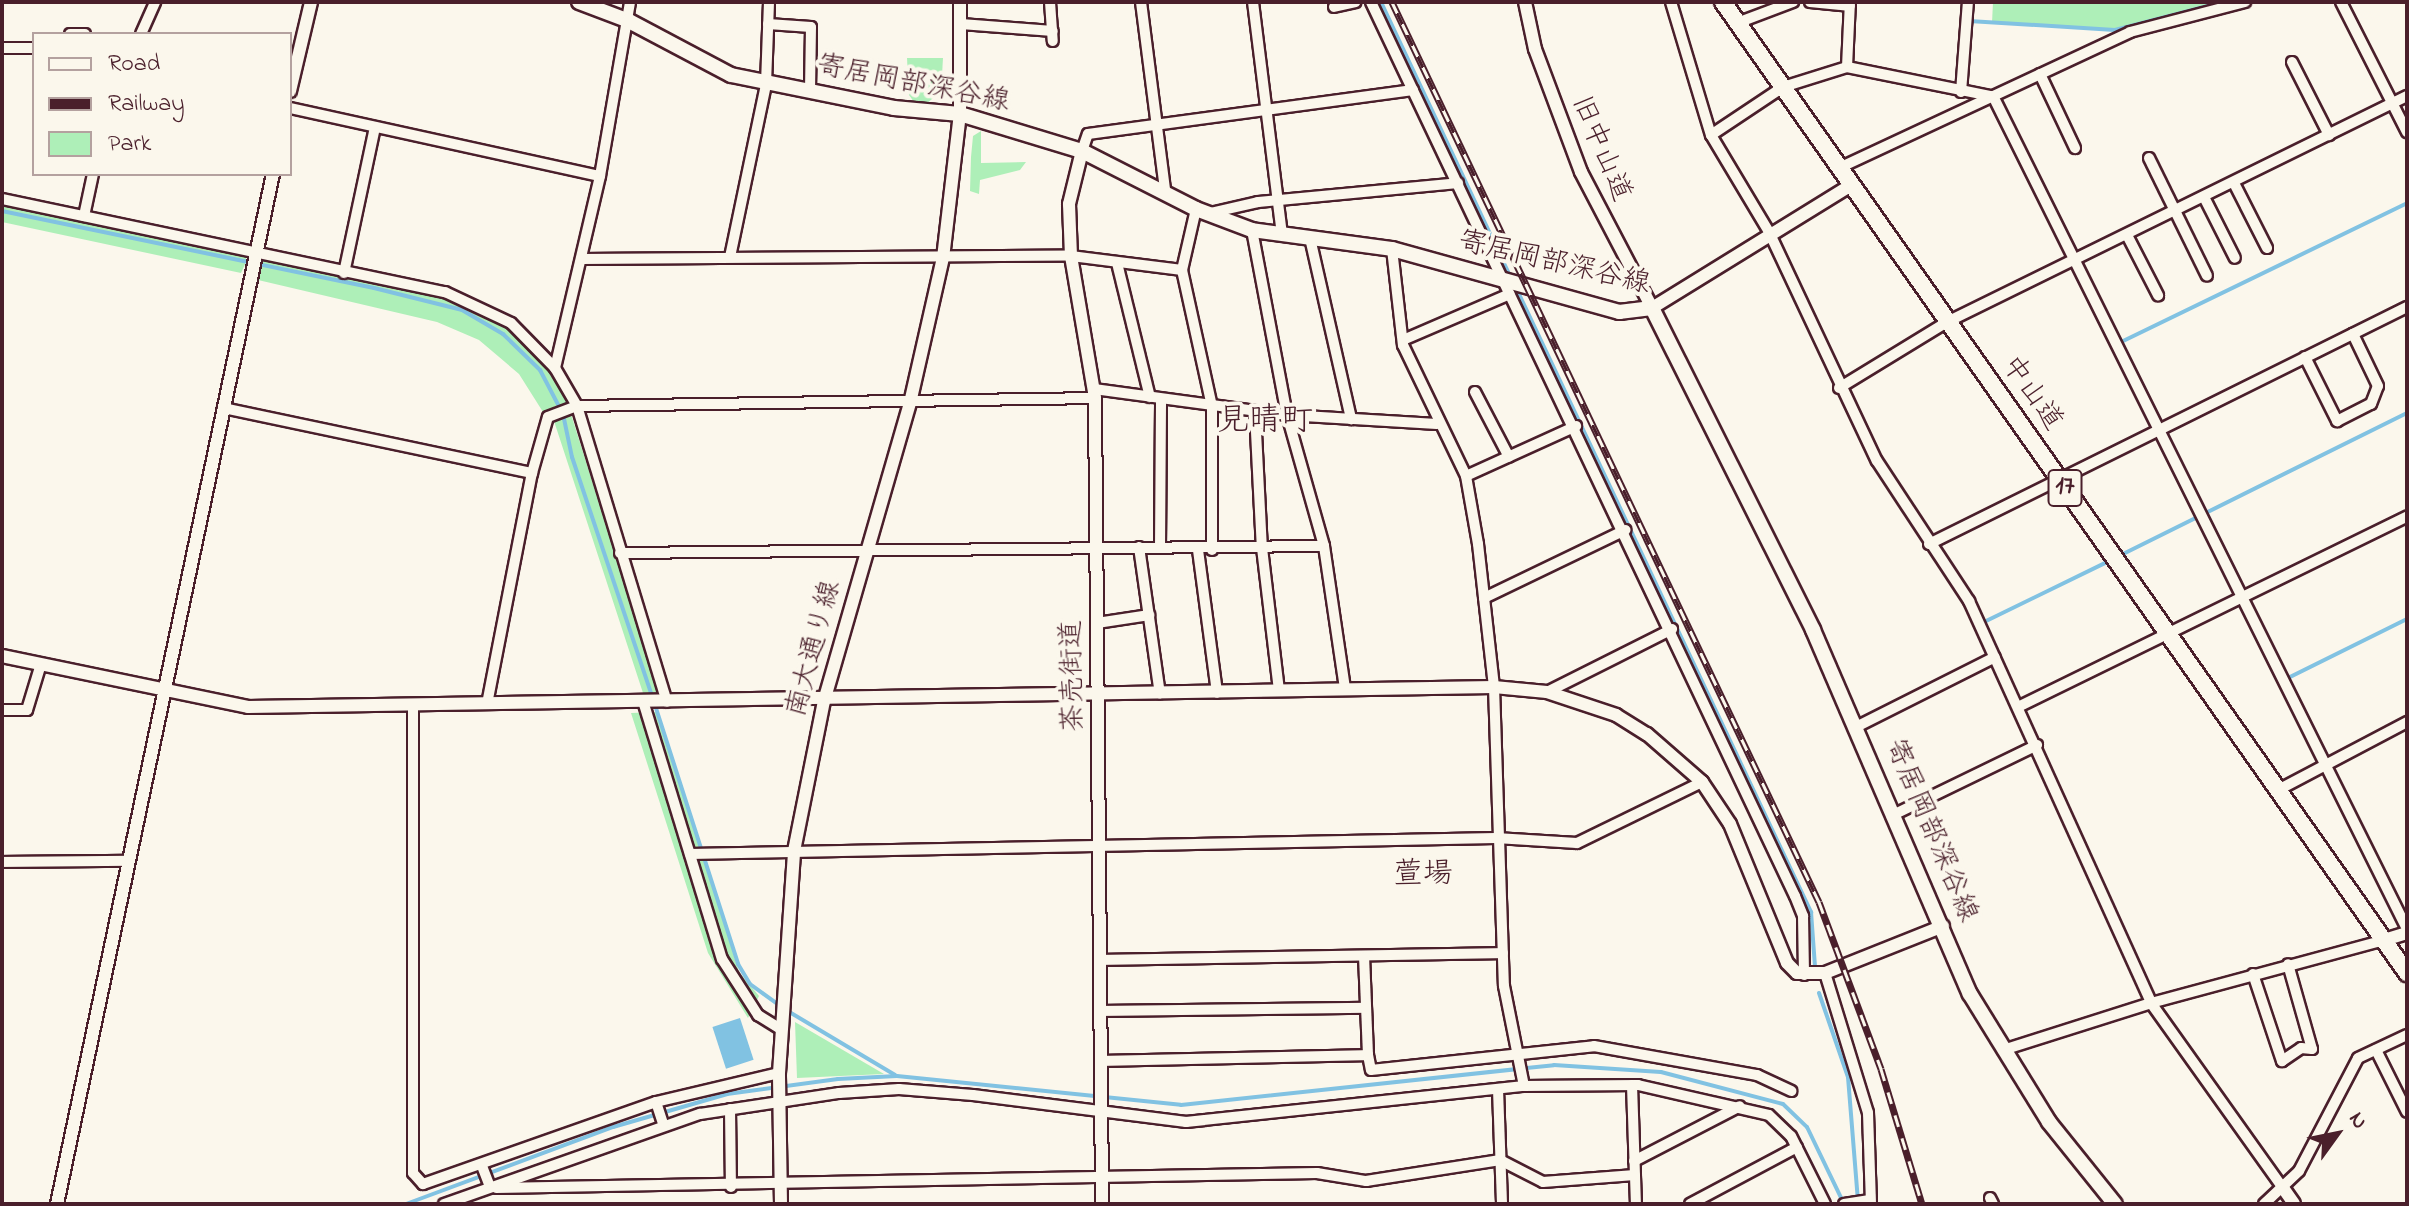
<!DOCTYPE html>
<html>
<head>
<meta charset="utf-8">
<style>
	body { margin:0 }
	#map { position:relative; width:2409px; height:1206px; overflow:hidden; background:#fbf7ec; font-family:"Indie Flower","Klee One",sans-serif }
	div>[style] { position:absolute }
	[style*='--x'] { left:calc(var(--x)*1px); top:calc(var(--y)*1px); width:calc(var(--w)*1px); rotate:calc(var(--a)*1deg) }
	.green>* { inset:0; background:#aeefb8 }
	.water>* { inset:0; background:#81c2e2; transform-origin:0 0 }
	.stream>* { height:4px; margin:-2px; padding:0 2px; transform-origin:2px; border-radius:2px; background:#81c2e2 }
	.roads { filter:drop-shadow(2px 0 #4a1f2b) drop-shadow(-2px 0 #4a1f2b) drop-shadow(0 2px #4a1f2b) drop-shadow(0 -2px #4a1f2b) }
	.minor>* { height:10px; margin:-5px; padding:0 5px; transform-origin:5px; border-radius:5px; background:#fbf7ec }
	.tertiary>* { height:12px; margin:-6px; padding:0 6px; transform-origin:6px; border-radius:6px; background:#fbf7ec }
	.secondary>* { height:14px; margin:-7px; padding:0 7px; transform-origin:7px; border-radius:7px; background:#fbf7ec }
	.trunk>* { height:16px; margin:-8px; padding:0 8px; transform-origin:8px; border-radius:8px; background:#fbf7ec }
	.rail>* { height:7px; margin-top:-3.5px; transform-origin:0; background:repeating-linear-gradient(90deg,#fbf7ec 0 12px,#4a1f2b 0 24px); box-sizing:border-box; border-block:2px solid #4a1f2b }
	span { translate:-50% -50%; white-space:nowrap; text-align:center; line-height:1.15; -webkit-text-stroke:8px #fbf7ec; paint-order:stroke }
	.shield-label span { padding:2px 6px; background:#fbf7ec; border:2px solid; border-radius:6px; -webkit-text-stroke-width:0 }
	.shield-label { font-size:26px; color:#4a1f2b; font-weight:700 }
	.street-label { font-size:28px; color:#4a1f2b }
	.neighbourhood-label { font-size:30px; color:#4a1f2b }
	.quarter-label { font-size:32px; color:#4a1f2b }
	.frame { position:absolute; inset:0; border:4px solid #4a1f2b; pointer-events:none }
	.legend { position:absolute; left:32px; top:32px; width:260px; height:144px; box-sizing:border-box; background:#fbf7ec; border:2px solid #b4a19f; margin:0; padding:10px 14px; list-style:none; font-size:24px; color:#4a1f2b }
	.legend li { display:flex; align-items:center; gap:16px; height:40px }
	.legend b { width:40px; border:2px solid #b4a19f }
	.north { position:absolute; left:2297px; top:1094px; width:80px; height:80px; -webkit-text-stroke:6px #fbf7ec; paint-order:stroke; rotate:57deg; font-size:22px; font-weight:700; line-height:32px; text-align:center; color:#4a1f2b }
	.north::after { content:''; display:block; margin:auto; width:28px; height:36px; background:#4a1f2b; clip-path:polygon(50% 0,100% 100%,50% 72%,0 100%) }
</style>
</head>
<body>
<div id="map">
	<div class="green">
		<i style="clip-path:polygon(1993px 2px,2245px 2px,2130px 32px,1992px 23px)"></i>
		<i style="clip-path:polygon(907px 58px,943px 58px,941px 92px,927px 103px,914px 102px,909px 95px)"></i>
		<i style="clip-path:polygon(981px 131px,981px 163px,1026px 162px,1020px 170px,980px 180px,979px 194px,970px 191px,971px 157px,973px 136px)"></i>
		<i style="clip-path:polygon(2px 203px,246px 255px,246px 262px,241px 273px,2px 222px)"></i>
		<i style="clip-path:polygon(263px 258px,444px 295px,508px 326px,552px 372px,569px 408px,659px 692px,643px 693px,553px 418px,562px 414px,558px 405px,543px 412px,519px 374px,479px 340px,437px 322px,258px 280px)"></i>
		<i style="clip-path:polygon(658px 712px,739px 972px,759px 996px,748px 1018px,708px 953px,631px 713px)"></i>
		<i style="clip-path:polygon(795px 1022px,884px 1074px,797px 1078px)"></i>
	</div>
	<div class="water">
		<i style="left:740px;top:1018px;width:44px;height:29px;rotate:72deg"></i>
	</div>
	<div class="stream">
		<i style="--x:1381;--y:2;--w:305;--a:64.8"></i>
		<i style="--x:1969;--y:21;--w:146;--a:3.5"></i>
		<i style="--x:2115;--y:30;--w:112;--a:-14.5"></i>
		<i style="--x:2;--y:211;--w:380;--a:11.7"></i>
		<i style="--x:374;--y:288;--w:91;--a:14"></i>
		<i style="--x:462;--y:310;--w:48;--a:30.3"></i>
		<i style="--x:503;--y:334;--w:52;--a:44.2"></i>
		<i style="--x:540;--y:370;--w:50;--a:62.4"></i>
		<i style="--x:563;--y:414;--w:44;--a:78.2"></i>
		<i style="--x:572;--y:457;--w:252;--a:71.5"></i>
		<i style="--x:1519;--y:294;--w:684;--a:64.71"></i>
		<i style="--x:1811;--y:912;--w:55;--a:85.8"></i>
		<i style="--x:2119;--y:343;--w:320;--a:-25.9"></i>
		<i style="--x:2119;--y:556;--w:322;--a:-26.4"></i>
		<i style="--x:1982;--y:623;--w:144;--a:-26"></i>
		<i style="--x:2286;--y:679;--w:135;--a:-26.4"></i>
		<i style="--x:655;--y:705;--w:272;--a:72.2"></i>
		<i style="--x:738;--y:964;--w:23;--a:59"></i>
		<i style="--x:750;--y:984;--w:36;--a:36"></i>
		<i style="--x:1819;--y:993;--w:89;--a:71"></i>
		<i style="--x:1848;--y:1077;--w:124;--a:85.4"></i>
		<i style="--x:786;--y:1010;--w:127;--a:30.8"></i>
		<i style="--x:406;--y:1204;--w:221;--a:-20.4"></i>
		<i style="--x:613;--y:1127;--w:119;--a:-16.1"></i>
		<i style="--x:727;--y:1094;--w:112;--a:-7.7"></i>
		<i style="--x:838;--y:1079;--w:59;--a:-2.9"></i>
		<i style="--x:897;--y:1076;--w:285;--a:5.8"></i>
		<i style="--x:1181;--y:1105;--w:375;--a:-6.1"></i>
		<i style="--x:1554;--y:1065;--w:107;--a:3.7"></i>
		<i style="--x:1661;--y:1072;--w:126;--a:14.7"></i>
		<i style="--x:1783;--y:1104;--w:33;--a:44"></i>
		<i style="--x:1807;--y:1127;--w:85;--a:64.3"></i>
	</div>
	<div class="roads">
		<div class="minor">
			<i style="--x:1050;--y:2;--w:39;--a:86"></i>
			<i style="--x:1141;--y:2;--w:190;--a:82.7"></i>
			<i style="--x:1253;--y:2;--w:234;--a:82.9"></i>
			<i style="--x:1371;--y:2;--w:989;--a:64.63"></i>
			<i style="--x:1795;--y:896;--w:22;--a:68"></i>
			<i style="--x:1803;--y:916;--w:59;--a:89"></i>
			<i style="--x:1671;--y:2;--w:139;--a:73.3"></i>
			<i style="--x:1711;--y:135;--w:113;--a:59.1"></i>
			<i style="--x:1769;--y:232;--w:253;--a:64.8"></i>
			<i style="--x:1877;--y:461;--w:168;--a:56.7"></i>
			<i style="--x:1969;--y:601;--w:441;--a:65.6"></i>
			<i style="--x:2151;--y:1003;--w:227;--a:54.5"></i>
			<i style="--x:1810;--y:2;--w:40;--a:5.7"></i>
			<i style="--x:2341;--y:2;--w:146;--a:63.1"></i>
			<i style="--x:1334;--y:7;--w:22;--a:-13"></i>
			<i style="--x:1737;--y:23;--w:60;--a:-20.6"></i>
			<i style="--x:768;--y:24;--w:43;--a:4"></i>
			<i style="--x:811;--y:27;--w:65;--a:90.9"></i>
			<i style="--x:961;--y:24;--w:92;--a:4.4"></i>
			<i style="--x:70;--y:34;--w:15;--a:0"></i>
			<i style="--x:141;--y:34;--w:35;--a:-66"></i>
			<i style="--x:2;--y:48;--w:32;--a:0"></i>
			<i style="--x:2292;--y:62;--w:82;--a:63.1"></i>
			<i style="--x:1847;--y:67;--w:65;--a:-87.4"></i>
			<i style="--x:2040;--y:74;--w:82;--a:64.7"></i>
			<i style="--x:1961;--y:92;--w:90;--a:-85.6"></i>
			<i style="--x:1993;--y:96;--w:930;--a:63.57"></i>
			<i style="--x:290;--y:108;--w:317;--a:12.4"></i>
			<i style="--x:1711;--y:135;--w:87;--a:-33.7"></i>
			<i style="--x:1783;--y:87;--w:67;--a:-17.4"></i>
			<i style="--x:1847;--y:67;--w:147;--a:11.4"></i>
			<i style="--x:1082;--y:151;--w:18;--a:-71"></i>
			<i style="--x:1088;--y:134;--w:328;--a:-7.7"></i>
			<i style="--x:2149;--y:158;--w:131;--a:63.8"></i>
			<i style="--x:1839;--y:168;--w:321;--a:-25"></i>
			<i style="--x:2130;--y:32;--w:119;--a:-14.6"></i>
			<i style="--x:2234;--y:183;--w:73;--a:63.1"></i>
			<i style="--x:2204;--y:197;--w:68;--a:63.1"></i>
			<i style="--x:2;--y:199;--w:453;--a:11.9"></i>
			<i style="--x:445;--y:292;--w:73;--a:25.2"></i>
			<i style="--x:511;--y:323;--w:63;--a:45.6"></i>
			<i style="--x:555;--y:368;--w:44;--a:59.9"></i>
			<i style="--x:577;--y:406;--w:309;--a:73.1"></i>
			<i style="--x:1196;--y:209;--w:63;--a:102.9"></i>
			<i style="--x:1182;--y:270;--w:139;--a:77.6"></i>
			<i style="--x:1212;--y:406;--w:144;--a:90"></i>
			<i style="--x:1210;--y:213;--w:49;--a:-12.9"></i>
			<i style="--x:1258;--y:202;--w:201;--a:-5.4"></i>
			<i style="--x:84;--y:216;--w:43;--a:-77.9"></i>
			<i style="--x:1252;--y:230;--w:188;--a:79.3"></i>
			<i style="--x:1287;--y:415;--w:136;--a:74.2"></i>
			<i style="--x:1324;--y:546;--w:145;--a:81.6"></i>
			<i style="--x:2127;--y:235;--w:68;--a:62.7"></i>
			<i style="--x:1310;--y:238;--w:186;--a:77.2"></i>
			<i style="--x:1392;--y:249;--w:97;--a:83.5"></i>
			<i style="--x:1403;--y:345;--w:145;--a:64.3"></i>
			<i style="--x:1466;--y:476;--w:69;--a:80"></i>
			<i style="--x:1478;--y:544;--w:144;--a:83.6"></i>
			<i style="--x:1494;--y:687;--w:299;--a:88.1"></i>
			<i style="--x:1504;--y:986;--w:102;--a:78.7"></i>
			<i style="--x:730;--y:257;--w:177;--a:-78.2"></i>
			<i style="--x:766;--y:84;--w:82;--a:-87.9"></i>
			<i style="--x:581;--y:259;--w:490;--a:-0.4"></i>
			<i style="--x:1071;--y:256;--w:112;--a:7.2"></i>
			<i style="--x:1117;--y:263;--w:138;--a:76.2"></i>
			<i style="--x:344;--y:273;--w:149;--a:-78"></i>
			<i style="--x:1403;--y:340;--w:116;--a:-23.3"></i>
			<i style="--x:2305;--y:357;--w:72;--a:63.4"></i>
			<i style="--x:2337;--y:421;--w:38;--a:-27"></i>
			<i style="--x:2371;--y:404;--w:19;--a:-69"></i>
			<i style="--x:2378;--y:386;--w:58;--a:-115.7"></i>
			<i style="--x:555;--y:368;--w:197;--a:-76.8"></i>
			<i style="--x:600;--y:176;--w:177;--a:-80.2"></i>
			<i style="--x:1839;--y:388;--w:127;--a:-31.4"></i>
			<i style="--x:1947;--y:322;--w:513;--a:-26.17"></i>
			<i style="--x:1094;--y:389;--w:195;--a:7.7"></i>
			<i style="--x:1287;--y:415;--w:150;--a:3.4"></i>
			<i style="--x:1475;--y:392;--w:73;--a:62.4"></i>
			<i style="--x:223;--y:408;--w:316;--a:11.9"></i>
			<i style="--x:1255;--y:412;--w:136;--a:87.1"></i>
			<i style="--x:1262;--y:548;--w:144;--a:83.2"></i>
			<i style="--x:1466;--y:476;--w:121;--a:-24.4"></i>
			<i style="--x:1929;--y:544;--w:534;--a:-26.37"></i>
			<i style="--x:1139;--y:547;--w:148;--a:81.9"></i>
			<i style="--x:1160;--y:548;--w:149;--a:-89.6"></i>
			<i style="--x:1198;--y:550;--w:144;--a:82.4"></i>
			<i style="--x:620;--y:553;--w:704;--a:-0.57"></i>
			<i style="--x:1484;--y:598;--w:157;--a:-25.7"></i>
			<i style="--x:1097;--y:623;--w:53;--a:-8.7"></i>
			<i style="--x:1547;--y:692;--w:140;--a:-26.7"></i>
			<i style="--x:643;--y:701;--w:270;--a:73"></i>
			<i style="--x:722;--y:959;--w:67;--a:57.3"></i>
			<i style="--x:758;--y:1015;--w:28;--a:32"></i>
			<i style="--x:413;--y:704;--w:469;--a:90"></i>
			<i style="--x:413;--y:1173;--w:15;--a:48"></i>
			<i style="--x:423;--y:1184;--w:247;--a:-19.4"></i>
			<i style="--x:656;--y:1102;--w:126;--a:-13.3"></i>
			<i style="--x:487;--y:704;--w:235;--a:-79"></i>
			<i style="--x:532;--y:473;--w:58;--a:-74.1"></i>
			<i style="--x:548;--y:417;--w:31;--a:-21"></i>
			<i style="--x:577;--y:406;--w:518;--a:-0.88"></i>
			<i style="--x:2020;--y:706;--w:431;--a:-26.1"></i>
			<i style="--x:2;--y:710;--w:25;--a:0"></i>
			<i style="--x:27;--y:710;--w:48;--a:-73.1"></i>
			<i style="--x:1858;--y:726;--w:153;--a:-26.7"></i>
			<i style="--x:2280;--y:789;--w:144;--a:-27.8"></i>
			<i style="--x:1895;--y:814;--w:158;--a:-25.9"></i>
			<i style="--x:690;--y:854;--w:806;--a:-1.14"></i>
			<i style="--x:1496;--y:838;--w:81;--a:3.5"></i>
			<i style="--x:1577;--y:843;--w:139;--a:-26"></i>
			<i style="--x:2;--y:862;--w:125;--a:-0.5"></i>
			<i style="--x:1102;--y:960;--w:401;--a:-1"></i>
			<i style="--x:1825;--y:973;--w:146;--a:72.9"></i>
			<i style="--x:1868;--y:1113;--w:91;--a:88.1"></i>
			<i style="--x:2253;--y:974;--w:92;--a:71.6"></i>
			<i style="--x:2282;--y:1061;--w:23;--a:-34"></i>
			<i style="--x:2301;--y:1048;--w:11;--a:5"></i>
			<i style="--x:2312;--y:1049;--w:88;--a:-105.8"></i>
			<i style="--x:1103;--y:1011;--w:261;--a:-0.7"></i>
			<i style="--x:2003;--y:1050;--w:155;--a:-17.6"></i>
			<i style="--x:2151;--y:1003;--w:241;--a:-15.1"></i>
			<i style="--x:2376;--y:1050;--w:69;--a:63.4"></i>
			<i style="--x:1368;--y:1055;--w:15;--a:79"></i>
			<i style="--x:1371;--y:1070;--w:224;--a:-6.1"></i>
			<i style="--x:1594;--y:1046;--w:166;--a:10.1"></i>
			<i style="--x:1757;--y:1075;--w:38;--a:25"></i>
			<i style="--x:1104;--y:1061;--w:264;--a:-1.3"></i>
			<i style="--x:1368;--y:1055;--w:98;--a:-92.3"></i>
			<i style="--x:1632;--y:1085;--w:119;--a:88.1"></i>
			<i style="--x:1498;--y:1089;--w:115;--a:88"></i>
			<i style="--x:656;--y:1102;--w:25;--a:72"></i>
			<i style="--x:730;--y:1109;--w:78;--a:89.3"></i>
			<i style="--x:1634;--y:1161;--w:119;--a:-27.4"></i>
			<i style="--x:482;--y:1166;--w:22;--a:69"></i>
			<i style="--x:496;--y:1188;--w:821;--a:-1.05"></i>
			<i style="--x:1317;--y:1173;--w:50;--a:9.3"></i>
			<i style="--x:1366;--y:1181;--w:136;--a:-8.9"></i>
			<i style="--x:1500;--y:1160;--w:48;--a:27.1"></i>
			<i style="--x:1543;--y:1182;--w:92;--a:-4.4"></i>
			<i style="--x:1990;--y:1198;--w:7;--a:63"></i>
			<i style="--x:444;--y:1204;--w:271;--a:-19.4"></i>
			<i style="--x:700;--y:1114;--w:141;--a:-8.6"></i>
			<i style="--x:839;--y:1093;--w:60;--a:-3.8"></i>
			<i style="--x:899;--y:1089;--w:74;--a:4.6"></i>
			<i style="--x:973;--y:1095;--w:215;--a:7.2"></i>
			<i style="--x:1186;--y:1122;--w:340;--a:-6.1"></i>
			<i style="--x:1524;--y:1086;--w:114;--a:-0.5"></i>
			<i style="--x:1638;--y:1085;--w:134;--a:12.9"></i>
			<i style="--x:1769;--y:1115;--w:30;--a:44"></i>
			<i style="--x:1791;--y:1136;--w:76;--a:63.4"></i>
			<i style="--x:1690;--y:1204;--w:121;--a:-28"></i>
			<i style="--x:1844;--y:1204;--w:26;--a:-9"></i>
			<i style="--x:2264;--y:1204;--w:48;--a:-43.3"></i>
			<i style="--x:2299;--y:1171;--w:127;--a:-62.4"></i>
			<i style="--x:2358;--y:1058;--w:54;--a:-25.1"></i>
		</div>
		<div class="tertiary">
			<i style="--x:1525;--y:2;--w:48;--a:78"></i>
			<i style="--x:1535;--y:49;--w:131;--a:69.5"></i>
			<i style="--x:1581;--y:172;--w:153;--a:62.4"></i>
			<i style="--x:1652;--y:308;--w:234;--a:-31.7"></i>
			<i style="--x:290;--y:91;--w:91;--a:-76.7"></i>
			<i style="--x:1082;--y:151;--w:55;--a:103.8"></i>
			<i style="--x:1069;--y:204;--w:52;--a:87.8"></i>
			<i style="--x:1071;--y:256;--w:144;--a:80.4"></i>
			<i style="--x:1095;--y:398;--w:806;--a:89.5"></i>
			<i style="--x:2;--y:656;--w:251;--a:11.7"></i>
			<i style="--x:248;--y:707;--w:1246;--a:-0.92"></i>
			<i style="--x:1494;--y:687;--w:53;--a:5.4"></i>
			<i style="--x:1547;--y:692;--w:73;--a:18.4"></i>
			<i style="--x:1616;--y:715;--w:36;--a:32"></i>
			<i style="--x:1647;--y:734;--w:73;--a:41.1"></i>
			<i style="--x:1702;--y:782;--w:50;--a:56.3"></i>
			<i style="--x:1730;--y:824;--w:150;--a:67.7"></i>
			<i style="--x:1787;--y:963;--w:14;--a:45"></i>
			<i style="--x:1797;--y:973;--w:28;--a:0"></i>
			<i style="--x:1825;--y:973;--w:127;--a:-21.7"></i>
			<i style="--x:2384;--y:940;--w:24;--a:-17"></i>
			<i style="--x:2283;--y:1188;--w:19;--a:55"></i>
			<i style="--x:57;--y:1204;--w:1052;--a:-78.16"></i>
			<i style="--x:781;--y:1204;--w:131;--a:-90.9"></i>
			<i style="--x:779;--y:1073;--w:223;--a:-86.1"></i>
			<i style="--x:794;--y:851;--w:153;--a:-78.7"></i>
			<i style="--x:824;--y:701;--w:310;--a:-73.9"></i>
			<i style="--x:910;--y:403;--w:149;--a:-77.2"></i>
			<i style="--x:943;--y:258;--w:145;--a:-83.3"></i>
			<i style="--x:960;--y:114;--w:112;--a:-90"></i>
		</div>
		<div class="secondary">
			<i style="--x:579;--y:2;--w:53;--a:20.8"></i>
			<i style="--x:629;--y:21;--w:115;--a:27.9"></i>
			<i style="--x:731;--y:75;--w:166;--a:11.4"></i>
			<i style="--x:894;--y:108;--w:66;--a:5.2"></i>
			<i style="--x:960;--y:114;--w:127;--a:16.9"></i>
			<i style="--x:1082;--y:151;--w:128;--a:27"></i>
			<i style="--x:1196;--y:209;--w:60;--a:20.6"></i>
			<i style="--x:1252;--y:230;--w:141;--a:7.7"></i>
			<i style="--x:1392;--y:249;--w:236;--a:15.5"></i>
			<i style="--x:1619;--y:312;--w:33;--a:-7"></i>
			<i style="--x:1652;--y:308;--w:360;--a:63.4"></i>
			<i style="--x:1813;--y:630;--w:396;--a:66.7"></i>
			<i style="--x:1970;--y:994;--w:150;--a:58.3"></i>
			<i style="--x:2049;--y:1122;--w:105;--a:51.2"></i>
		</div>
		<div class="trunk">
			<i style="--x:1723;--y:2;--w:1188;--a:54.84"></i>
		</div>
	</div>
	<div class="rail">
		<i style="--x:1392;--y:2;--w:996;--a:64.62"></i>
		<i style="--x:1819;--y:902;--w:178;--a:69.6"></i>
		<i style="--x:1881;--y:1069;--w:141;--a:73.1"></i>
	</div>
	<div class="shield-label">
		<span style="left:2065px;top:488px">17</span>
	</div>
	<div class="street-label">
		<span style="left:913px;top:85px;rotate:11deg">寄居岡部深谷線</span>
		<span style="left:1600px;top:149px;rotate:67deg">旧中山道</span>
		<span style="left:1554px;top:264px;rotate:13deg">寄居岡部深谷線</span>
		<span style="left:2031px;top:394px;rotate:55deg">中山道</span>
		<span style="left:815px;top:649px;rotate:-75deg">南大通り線</span>
		<span style="left:1074px;top:676px;rotate:-91deg">茶売街道</span>
		<span style="left:1930px;top:831px;rotate:67deg">寄居岡部深谷線</span>
	</div>
	<div class="neighbourhood-label">
		<span style="left:1423px;top:875px">萱場</span>
	</div>
	<div class="quarter-label">
		<span style="left:1265px;top:422px">見晴町</span>
	</div>
	<div class="frame"></div>
	<ul class="legend">
	<li><b style="height:10px;background:#fbf7ec"></b>Road</li>
	<li><b style="height:10px;background:#4a1f2b"></b>Railway</li>
	<li><b style="height:22px;background:#aeefb8"></b>Park</li>
	</ul>
	<div class="north">N</div>
</div>
</body>
</html>
